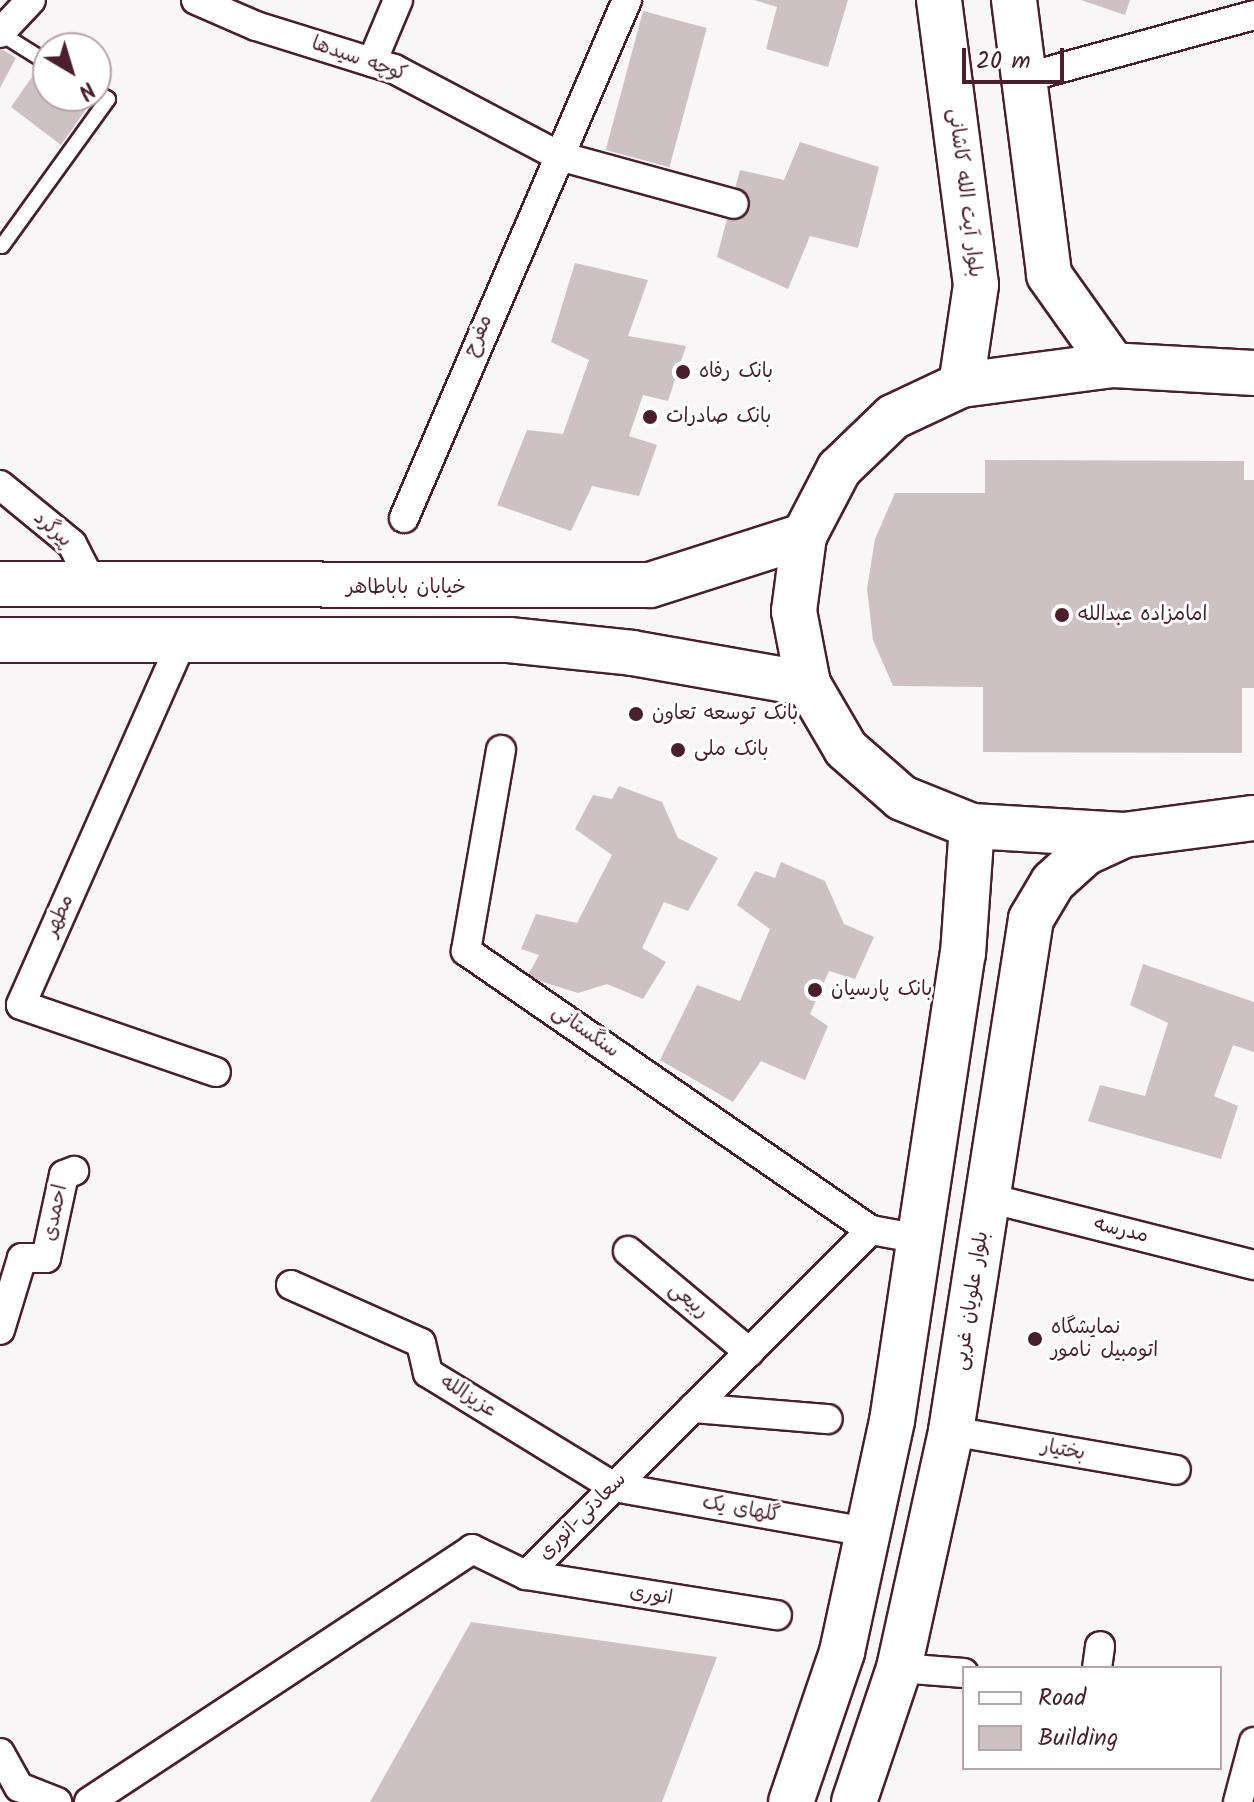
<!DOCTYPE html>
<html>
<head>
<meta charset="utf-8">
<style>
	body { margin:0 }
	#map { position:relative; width:1254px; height:1802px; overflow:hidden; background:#f8f6f7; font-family:Kalam,"Playpen Sans Arabic",sans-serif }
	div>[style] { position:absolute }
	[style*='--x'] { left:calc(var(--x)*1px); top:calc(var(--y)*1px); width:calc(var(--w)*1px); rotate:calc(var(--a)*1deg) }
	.building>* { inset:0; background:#cdc1c4; transform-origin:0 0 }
	.roads { filter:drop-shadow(2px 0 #4a1f2b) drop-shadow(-2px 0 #4a1f2b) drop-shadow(0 2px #4a1f2b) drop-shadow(0 -2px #4a1f2b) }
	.service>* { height:14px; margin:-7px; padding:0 7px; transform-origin:7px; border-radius:7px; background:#fff }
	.minor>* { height:28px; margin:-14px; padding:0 14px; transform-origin:14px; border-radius:14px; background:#fff }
	.primary>* { height:44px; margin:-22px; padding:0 22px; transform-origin:22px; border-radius:22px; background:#fff }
	.dots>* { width:22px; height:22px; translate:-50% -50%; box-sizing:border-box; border:4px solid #fff; border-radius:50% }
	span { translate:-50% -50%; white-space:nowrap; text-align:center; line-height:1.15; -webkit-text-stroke:6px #fff; paint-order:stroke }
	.street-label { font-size:20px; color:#4a1f2b }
	.poi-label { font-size:20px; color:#4a1f2b }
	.left { translate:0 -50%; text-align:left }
	.legend { position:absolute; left:962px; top:1666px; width:260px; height:104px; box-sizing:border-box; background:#fff; border:2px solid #b7a5aa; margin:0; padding:10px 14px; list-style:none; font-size:24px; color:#4a1f2b }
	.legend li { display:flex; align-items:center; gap:16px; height:40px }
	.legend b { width:40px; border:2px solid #b7a5aa }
	.north { position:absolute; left:32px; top:32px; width:80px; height:80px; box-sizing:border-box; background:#fff; border:2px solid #b7a5aa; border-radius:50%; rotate:142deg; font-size:22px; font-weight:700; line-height:32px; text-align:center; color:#4a1f2b }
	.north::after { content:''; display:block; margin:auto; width:28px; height:36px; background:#4a1f2b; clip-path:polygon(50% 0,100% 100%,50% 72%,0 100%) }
	.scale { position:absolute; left:962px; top:48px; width:102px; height:36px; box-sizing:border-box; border:4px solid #4a1f2b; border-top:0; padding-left:10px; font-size:24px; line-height:28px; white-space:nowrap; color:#4a1f2b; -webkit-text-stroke:6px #fff; paint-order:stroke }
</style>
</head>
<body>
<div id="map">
	<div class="building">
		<i style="clip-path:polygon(754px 0,848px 0,828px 67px,766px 49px,777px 7px)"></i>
		<i style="clip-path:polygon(1081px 0,1130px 0,1125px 15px)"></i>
		<i style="left:643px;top:11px;width:66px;height:144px;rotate:15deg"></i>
		<i style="clip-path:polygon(0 48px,16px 58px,0 88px)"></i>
		<i style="clip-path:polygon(36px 71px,48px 78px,48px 96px,91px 102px,61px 145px,11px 107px)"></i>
		<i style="clip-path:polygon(800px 142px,879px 167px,858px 248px,810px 236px,788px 289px,717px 257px,740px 170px,784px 180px)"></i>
		<i style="clip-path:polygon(575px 263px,648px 280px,628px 336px,686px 346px,668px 401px,643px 395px,629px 436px,657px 445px,639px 496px,592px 486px,571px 531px,497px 505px,527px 430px,563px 434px,589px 360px,551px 342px)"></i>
		<i style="clip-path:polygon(985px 460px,1244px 461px,1244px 480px,1254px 480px,1254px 688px,1242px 688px,1242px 753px,983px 752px,983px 687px,893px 686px,873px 640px,867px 589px,875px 539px,895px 493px,985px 493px)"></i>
		<i style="clip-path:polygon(619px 786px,662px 802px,678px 838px,718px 858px,688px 911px,664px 902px,642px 948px,666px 962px,643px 999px,607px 984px,578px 993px,527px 977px,539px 955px,521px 949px,536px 914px,577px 923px,612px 855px,575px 829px,593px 795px,612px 799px)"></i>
		<i style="clip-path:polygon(781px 862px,825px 881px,844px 924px,874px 937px,855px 979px,829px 971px,810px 1014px,828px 1026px,805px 1080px,761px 1061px,733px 1102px,660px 1060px,697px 985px,740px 1001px,770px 929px,737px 905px,755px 871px,775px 878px)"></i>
		<i style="clip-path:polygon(1143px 964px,1254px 1002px,1254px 1052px,1233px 1045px,1214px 1096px,1238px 1106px,1221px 1159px,1088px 1121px,1100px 1085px,1145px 1096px,1168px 1023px,1130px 1005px)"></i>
		<i style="clip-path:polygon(471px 1622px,717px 1657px,662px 1802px,370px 1802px)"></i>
	</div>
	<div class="roads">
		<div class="service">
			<i style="--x:0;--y:33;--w:57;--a:32"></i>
			<i style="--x:2;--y:246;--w:181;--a:-54.2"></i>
			<i style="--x:108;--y:99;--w:14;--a:-150"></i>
		</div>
		<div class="minor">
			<i style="--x:196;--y:0;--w:65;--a:23.4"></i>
			<i style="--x:256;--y:26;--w:145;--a:17.3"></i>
			<i style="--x:394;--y:69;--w:187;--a:27.8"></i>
			<i style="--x:559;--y:156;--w:181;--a:15.3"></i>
			<i style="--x:0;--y:33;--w:45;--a:-46.8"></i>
			<i style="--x:372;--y:62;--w:67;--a:-67.2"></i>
			<i style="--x:1024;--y:78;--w:238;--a:-15.3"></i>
			<i style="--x:0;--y:485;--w:93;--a:39.3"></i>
			<i style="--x:72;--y:544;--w:46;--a:62.9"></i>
			<i style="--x:404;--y:518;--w:564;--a:-66.71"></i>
			<i style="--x:183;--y:639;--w:400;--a:113.9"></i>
			<i style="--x:21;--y:1005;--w:206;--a:19"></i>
			<i style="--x:501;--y:750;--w:204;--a:99.9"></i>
			<i style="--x:466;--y:951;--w:492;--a:34.6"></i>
			<i style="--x:989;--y:1198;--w:273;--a:14.2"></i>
			<i style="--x:628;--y:1251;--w:158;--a:39.9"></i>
			<i style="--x:291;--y:1285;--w:142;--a:24"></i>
			<i style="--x:421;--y:1343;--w:31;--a:77"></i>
			<i style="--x:428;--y:1373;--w:218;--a:31.5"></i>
			<i style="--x:614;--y:1487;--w:257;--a:10.1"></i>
			<i style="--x:0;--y:1330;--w:75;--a:-73"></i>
			<i style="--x:22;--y:1258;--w:24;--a:0"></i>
			<i style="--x:46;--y:1258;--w:85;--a:-77.8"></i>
			<i style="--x:64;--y:1175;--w:11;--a:-22"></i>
			<i style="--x:693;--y:1408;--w:135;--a:4.7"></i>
			<i style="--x:951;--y:1431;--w:228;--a:9.8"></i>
			<i style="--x:526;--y:1575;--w:254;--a:9.1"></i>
			<i style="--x:899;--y:1668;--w:65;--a:4.4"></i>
			<i style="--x:1097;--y:1668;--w:22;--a:-82"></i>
			<i style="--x:0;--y:1753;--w:39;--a:61"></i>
			<i style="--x:19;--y:1787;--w:41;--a:21.5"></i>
			<i style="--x:89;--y:1802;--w:459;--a:-33.4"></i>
			<i style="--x:472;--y:1549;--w:60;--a:25.7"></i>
			<i style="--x:526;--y:1575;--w:488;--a:-45"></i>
			<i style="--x:871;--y:1230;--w:50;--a:10.4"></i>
			<i style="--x:1238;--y:1802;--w:62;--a:-75.1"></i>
		</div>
		<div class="primary">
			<i style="--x:939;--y:0;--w:287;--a:82.6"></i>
			<i style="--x:976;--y:285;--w:101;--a:98.5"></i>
			<i style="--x:1014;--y:0;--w:277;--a:82.7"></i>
			<i style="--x:1049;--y:275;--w:110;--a:54.6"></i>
			<i style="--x:1254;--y:373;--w:141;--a:-176.8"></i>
			<i style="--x:1113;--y:365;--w:153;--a:172.5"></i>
			<i style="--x:961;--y:385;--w:75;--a:154.8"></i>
			<i style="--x:893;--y:417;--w:75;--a:136.1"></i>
			<i style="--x:839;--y:469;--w:76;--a:117.6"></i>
			<i style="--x:804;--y:536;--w:76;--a:97.6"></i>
			<i style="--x:794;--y:611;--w:74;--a:79.1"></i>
			<i style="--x:808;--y:684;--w:75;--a:59.7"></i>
			<i style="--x:846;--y:749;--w:74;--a:41.2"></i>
			<i style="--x:902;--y:798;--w:75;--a:21.8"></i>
			<i style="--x:972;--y:826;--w:152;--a:3.4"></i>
			<i style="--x:1124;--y:835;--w:131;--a:-7.5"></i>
			<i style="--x:0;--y:584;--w:650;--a:0.09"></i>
			<i style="--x:650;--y:585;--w:162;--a:-17.7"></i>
			<i style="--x:0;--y:640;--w:509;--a:0"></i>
			<i style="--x:509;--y:640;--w:124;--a:6"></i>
			<i style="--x:632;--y:653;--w:179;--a:10"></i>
			<i style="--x:791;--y:1802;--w:158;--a:-71.2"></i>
			<i style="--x:842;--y:1652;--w:236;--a:-77.8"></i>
			<i style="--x:892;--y:1421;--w:472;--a:-81.4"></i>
			<i style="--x:963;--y:954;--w:128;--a:-86"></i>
			<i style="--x:854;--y:1802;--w:141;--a:-71.4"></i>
			<i style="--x:899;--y:1668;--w:243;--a:-77.6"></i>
			<i style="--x:951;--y:1431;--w:518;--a:-81.12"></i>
			<i style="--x:1031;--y:919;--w:43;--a:-59.3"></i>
			<i style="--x:1053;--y:882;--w:43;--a:-42.2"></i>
			<i style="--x:1085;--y:853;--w:43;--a:-24.8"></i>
		</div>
	</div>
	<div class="dots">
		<i style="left:683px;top:372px;background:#4a1f2b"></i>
		<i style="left:650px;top:417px;background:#4a1f2b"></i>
		<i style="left:1062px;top:615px;background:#4a1f2b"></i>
		<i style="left:636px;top:714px;background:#4a1f2b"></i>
		<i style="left:678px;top:750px;background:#4a1f2b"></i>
		<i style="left:815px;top:990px;background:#4a1f2b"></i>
		<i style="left:1035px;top:1339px;background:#4a1f2b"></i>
	</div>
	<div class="street-label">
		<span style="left:359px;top:60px;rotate:19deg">کوچه سیدها</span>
		<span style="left:964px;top:193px;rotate:83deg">بلوار آیت الله کاشانی</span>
		<span style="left:479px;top:336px;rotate:-66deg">مفرح</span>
		<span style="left:52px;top:530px;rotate:42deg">پیرگرد</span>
		<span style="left:406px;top:588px">خیابان باباطاهر</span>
		<span style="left:60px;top:916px;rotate:-66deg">مطهر</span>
		<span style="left:585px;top:1032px;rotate:35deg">سنگستانی</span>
		<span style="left:56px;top:1213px;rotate:-78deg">احمدی</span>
		<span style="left:1121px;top:1231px;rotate:14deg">مدرسه</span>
		<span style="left:688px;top:1301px;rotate:40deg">ربیعی</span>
		<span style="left:972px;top:1301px;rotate:-81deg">بلوار علویان غربی</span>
		<span style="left:468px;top:1397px;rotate:32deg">عزیزالله</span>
		<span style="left:1063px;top:1451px;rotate:10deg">بختیار</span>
		<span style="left:741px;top:1510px;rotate:10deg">گلهای یک</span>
		<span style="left:583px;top:1517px;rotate:-45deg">سعادتی-انوری</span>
		<span style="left:651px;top:1596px;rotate:9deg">انوری</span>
	</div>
	<div class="poi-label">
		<span class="left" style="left:699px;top:372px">بانک رفاه</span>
		<span class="left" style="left:666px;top:417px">بانک صادرات</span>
		<span class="left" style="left:1078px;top:615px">امامزاده عبدالله</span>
		<span class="left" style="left:652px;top:714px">بانک توسعه تعاون</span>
		<span class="left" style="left:694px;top:750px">بانک ملی</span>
		<span class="left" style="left:831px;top:990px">بانک پارسیان</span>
		<span class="left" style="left:1051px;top:1340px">نمایشگاه<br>اتومبیل نامور</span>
	</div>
	<ul class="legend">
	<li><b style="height:10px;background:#fff"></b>Road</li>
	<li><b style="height:22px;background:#cdc1c4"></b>Building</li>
	</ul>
	<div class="north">N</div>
	<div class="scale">20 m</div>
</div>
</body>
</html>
